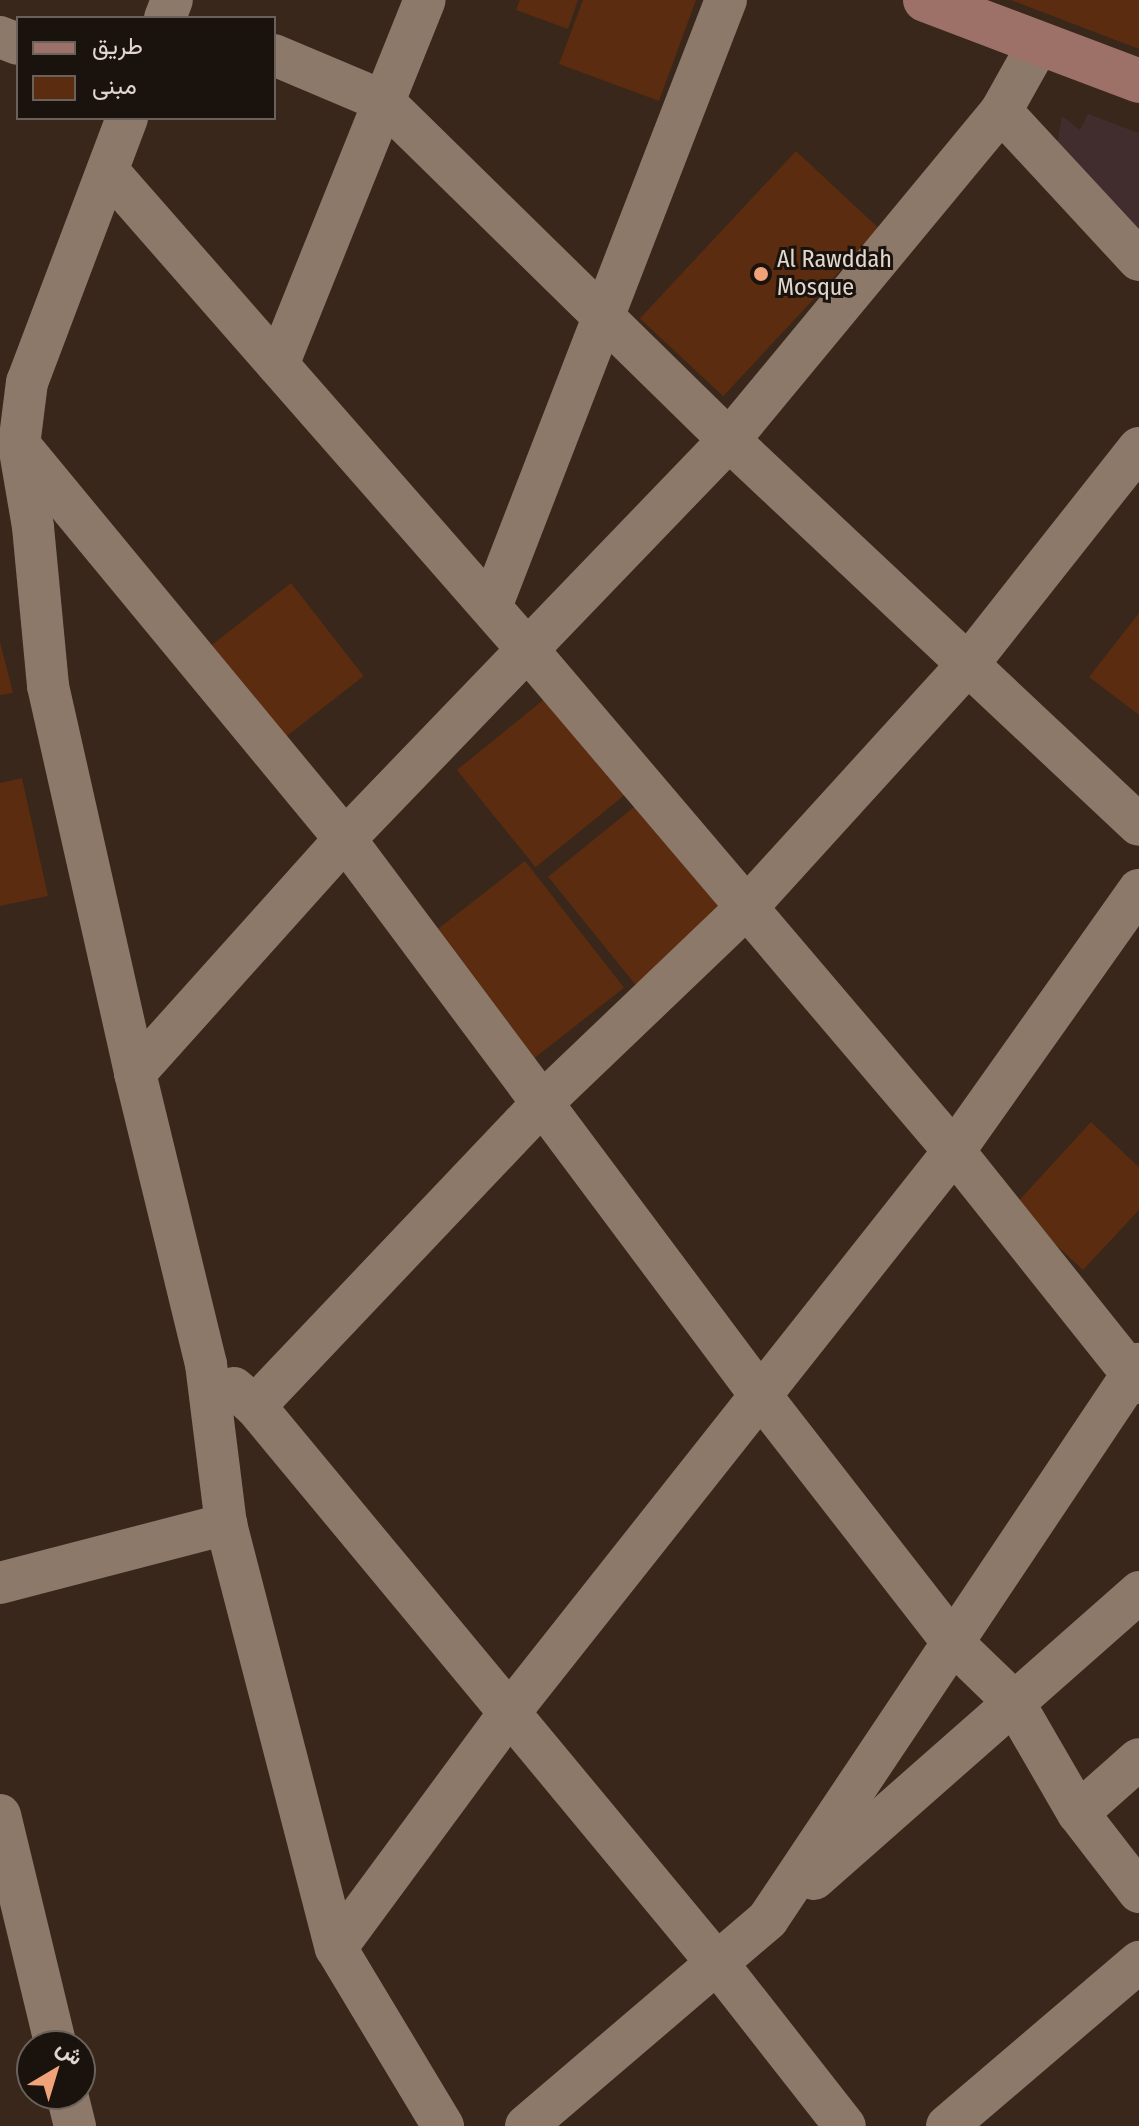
<!DOCTYPE html>
<html>
<head>
<meta charset="utf-8">
<style>
  body { margin:0 }
  #map { position:relative; width:1139px; height:2126px; overflow:hidden; background:#38271a; font-family:"Fira Sans Condensed",Vazirmatn,sans-serif }
  div>[style] { position:absolute }
  [style*='--x'] { left:calc(var(--x)*1px); top:calc(var(--y)*1px); width:calc(var(--w)*1px); rotate:calc(var(--a)*1deg) }
  .education>* { inset:0; background:#412d2e }
  .building>* { inset:0; background:#5b2c0f; transform-origin:0 0 }
  .street>* { height:42px; margin:-21px; padding:0 21px; transform-origin:21px; border-radius:21px; background:#8c796a }
  .secondary>* { height:44px; margin:-22px; padding:0 22px; transform-origin:22px; border-radius:22px; background:#9d7168 }
  .dots>* { width:22px; height:22px; translate:-50% -50%; box-sizing:border-box; border:4px solid #1a120c; border-radius:50% }
  span { translate:-50% -50%; white-space:nowrap; text-align:center; line-height:1.15; -webkit-text-stroke:6px #1a120c; paint-order:stroke }
  .poi-label { font-size:24px; color:#e2d7cf }
  .left { translate:0 -50%; text-align:left }
  .legend { position:absolute; left:16px; top:16px; width:260px; height:104px; box-sizing:border-box; background:#1a120c; border:2px solid #6a615a; margin:0; padding:10px 14px; list-style:none; font-size:24px; color:#e2d7cf }
  .legend li { display:flex; align-items:center; gap:16px; height:40px }
  .legend b { width:40px; border:2px solid #6a615a }
  .north { position:absolute; left:16px; top:2030px; width:80px; height:80px; box-sizing:border-box; background:#1a120c; border:2px solid #6a615a; border-radius:50%; rotate:38deg; font-size:22px; font-weight:700; line-height:32px; text-align:center; color:#e2d7cf }
  .north::after { content:''; display:block; margin:auto; width:28px; height:36px; background:#f0a279; clip-path:polygon(50% 0,100% 100%,50% 72%,0 100%) }
</style>
</head>
<body>
<div id="map">
  <div class="education">
    <div style="clip-path:polygon(1088px 114px,1139px 133px,1139px 232px,1057px 145px,1062px 116px,1080px 130px)"></div>
  </div>
  <div class="building">
    <div style="clip-path:polygon(520px 0,578px 0,568px 29px,516px 10px)"></div>
    <div style="clip-path:polygon(583px 0,696px 0,659px 101px,559px 64px)"></div>
    <div style="clip-path:polygon(1011px 0,1139px 0,1139px 49px)"></div>
    <div style="left:796px;top:151px;width:114px;height:229px;rotate:43deg"></div>
    <div style="left:291px;top:583px;width:118px;height:110px;rotate:52deg"></div>
    <div style="clip-path:polygon(1139px 613px,1139px 715px,1089px 677px)"></div>
    <div style="clip-path:polygon(0 642px,13px 693px,0 695px)"></div>
    <div style="left:547px;top:697px;width:125px;height:116px;rotate:51deg"></div>
    <div style="clip-path:polygon(22px 778px,48px 896px,0 906px,0 783px)"></div>
    <div style="left:639px;top:803px;width:139px;height:117px;rotate:51deg"></div>
    <div style="left:525px;top:861px;width:161px;height:124px;rotate:52deg"></div>
    <div style="clip-path:polygon(1091px 1122px,1139px 1167px,1139px 1210px,1083px 1270px,1014px 1206px)"></div>
  </div>
  <div class="street">
    <div style="--x:165;--y:18;--w:19;--a:-69"></div>
    <div style="--x:0;--y:37;--w:19;--a:21"></div>
    <div style="--x:274;--y:55;--w:118;--a:22.9"></div>
    <div style="--x:383;--y:101;--w:484;--a:44.4"></div>
    <div style="--x:729;--y:440;--w:562;--a:43.2"></div>
    <div style="--x:1001;--y:111;--w:203;--a:47.2"></div>
    <div style="--x:127;--y:118;--w:282;--a:110.7"></div>
    <div style="--x:27;--y:382;--w:64;--a:97.2"></div>
    <div style="--x:19;--y:445;--w:83;--a:80.3"></div>
    <div style="--x:33;--y:527;--w:160;--a:84.6"></div>
    <div style="--x:48;--y:686;--w:397;--a:77.3"></div>
    <div style="--x:135;--y:1073;--w:300;--a:76.3"></div>
    <div style="--x:206;--y:1364;--w:161;--a:82.9"></div>
    <div style="--x:226;--y:1524;--w:438;--a:75.5"></div>
    <div style="--x:336;--y:1948;--w:208;--a:59"></div>
    <div style="--x:108;--y:171;--w:636;--a:48.76"></div>
    <div style="--x:527;--y:649;--w:659;--a:49.62"></div>
    <div style="--x:954;--y:1151;--w:297;--a:51.4"></div>
    <div style="--x:278;--y:365;--w:393;--a:-68.1"></div>
    <div style="--x:21;--y:447;--w:509;--a:50.43"></div>
    <div style="--x:345;--y:839;--w:695;--a:53.25"></div>
    <div style="--x:761;--y:1396;--w:313;--a:52.1"></div>
    <div style="--x:953;--y:1643;--w:83;--a:44"></div>
    <div style="--x:1013;--y:1701;--w:129;--a:59.9"></div>
    <div style="--x:1078;--y:1813;--w:81;--a:-41.5"></div>
    <div style="--x:491;--y:607;--w:651;--a:-68.84"></div>
    <div style="--x:135;--y:1073;--w:314;--a:-48.1"></div>
    <div style="--x:345;--y:839;--w:554;--a:-46.1"></div>
    <div style="--x:729;--y:440;--w:427;--a:-50.4"></div>
    <div style="--x:1001;--y:111;--w:78;--a:-60.8"></div>
    <div style="--x:234;--y:1388;--w:28;--a:41"></div>
    <div style="--x:255;--y:1406;--w:724;--a:50.33"></div>
    <div style="--x:717;--y:1963;--w:207;--a:51.9"></div>
    <div style="--x:255;--y:1406;--w:419;--a:-46.5"></div>
    <div style="--x:543;--y:1102;--w:282;--a:-43.7"></div>
    <div style="--x:747;--y:907;--w:330;--a:-47.7"></div>
    <div style="--x:969;--y:663;--w:274;--a:-51.7"></div>
    <div style="--x:0;--y:1583;--w:234;--a:-14.6"></div>
    <div style="--x:1078;--y:1813;--w:100;--a:52.3"></div>
    <div style="--x:0;--y:1815;--w:238;--a:76.4"></div>
    <div style="--x:814;--y:1879;--w:434;--a:-41.4"></div>
    <div style="--x:336;--y:1948;--w:292;--a:-53.6"></div>
    <div style="--x:509;--y:1713;--w:717;--a:-51.63"></div>
    <div style="--x:954;--y:1151;--w:320;--a:-54.7"></div>
    <div style="--x:67;--y:2094;--w:33;--a:76"></div>
    <div style="--x:526;--y:2126;--w:318;--a:-40.5"></div>
    <div style="--x:768;--y:1919;--w:668;--a:-56.24"></div>
    <div style="--x:947;--y:2126;--w:253;--a:-40.5"></div>
  </div>
  <div class="secondary">
    <div style="--x:925;--y:0;--w:229;--a:20.7"></div>
  </div>
  <div class="dots">
    <div style="left:761px;top:274px;background:#f0a279"></div>
  </div>
  <div class="poi-label">
    <span class="left" style="left:777px;top:274px">Al Rawddah<br>Mosque</span>
  </div>
  <ul class="legend">
  <li><b style="height:10px;background:#9d7168"></b>طريق</li>
  <li><b style="height:22px;background:#5b2c0f"></b>مبنى</li>
  </ul>
  <div class="north">ش</div>
</div>
</body>
</html>
